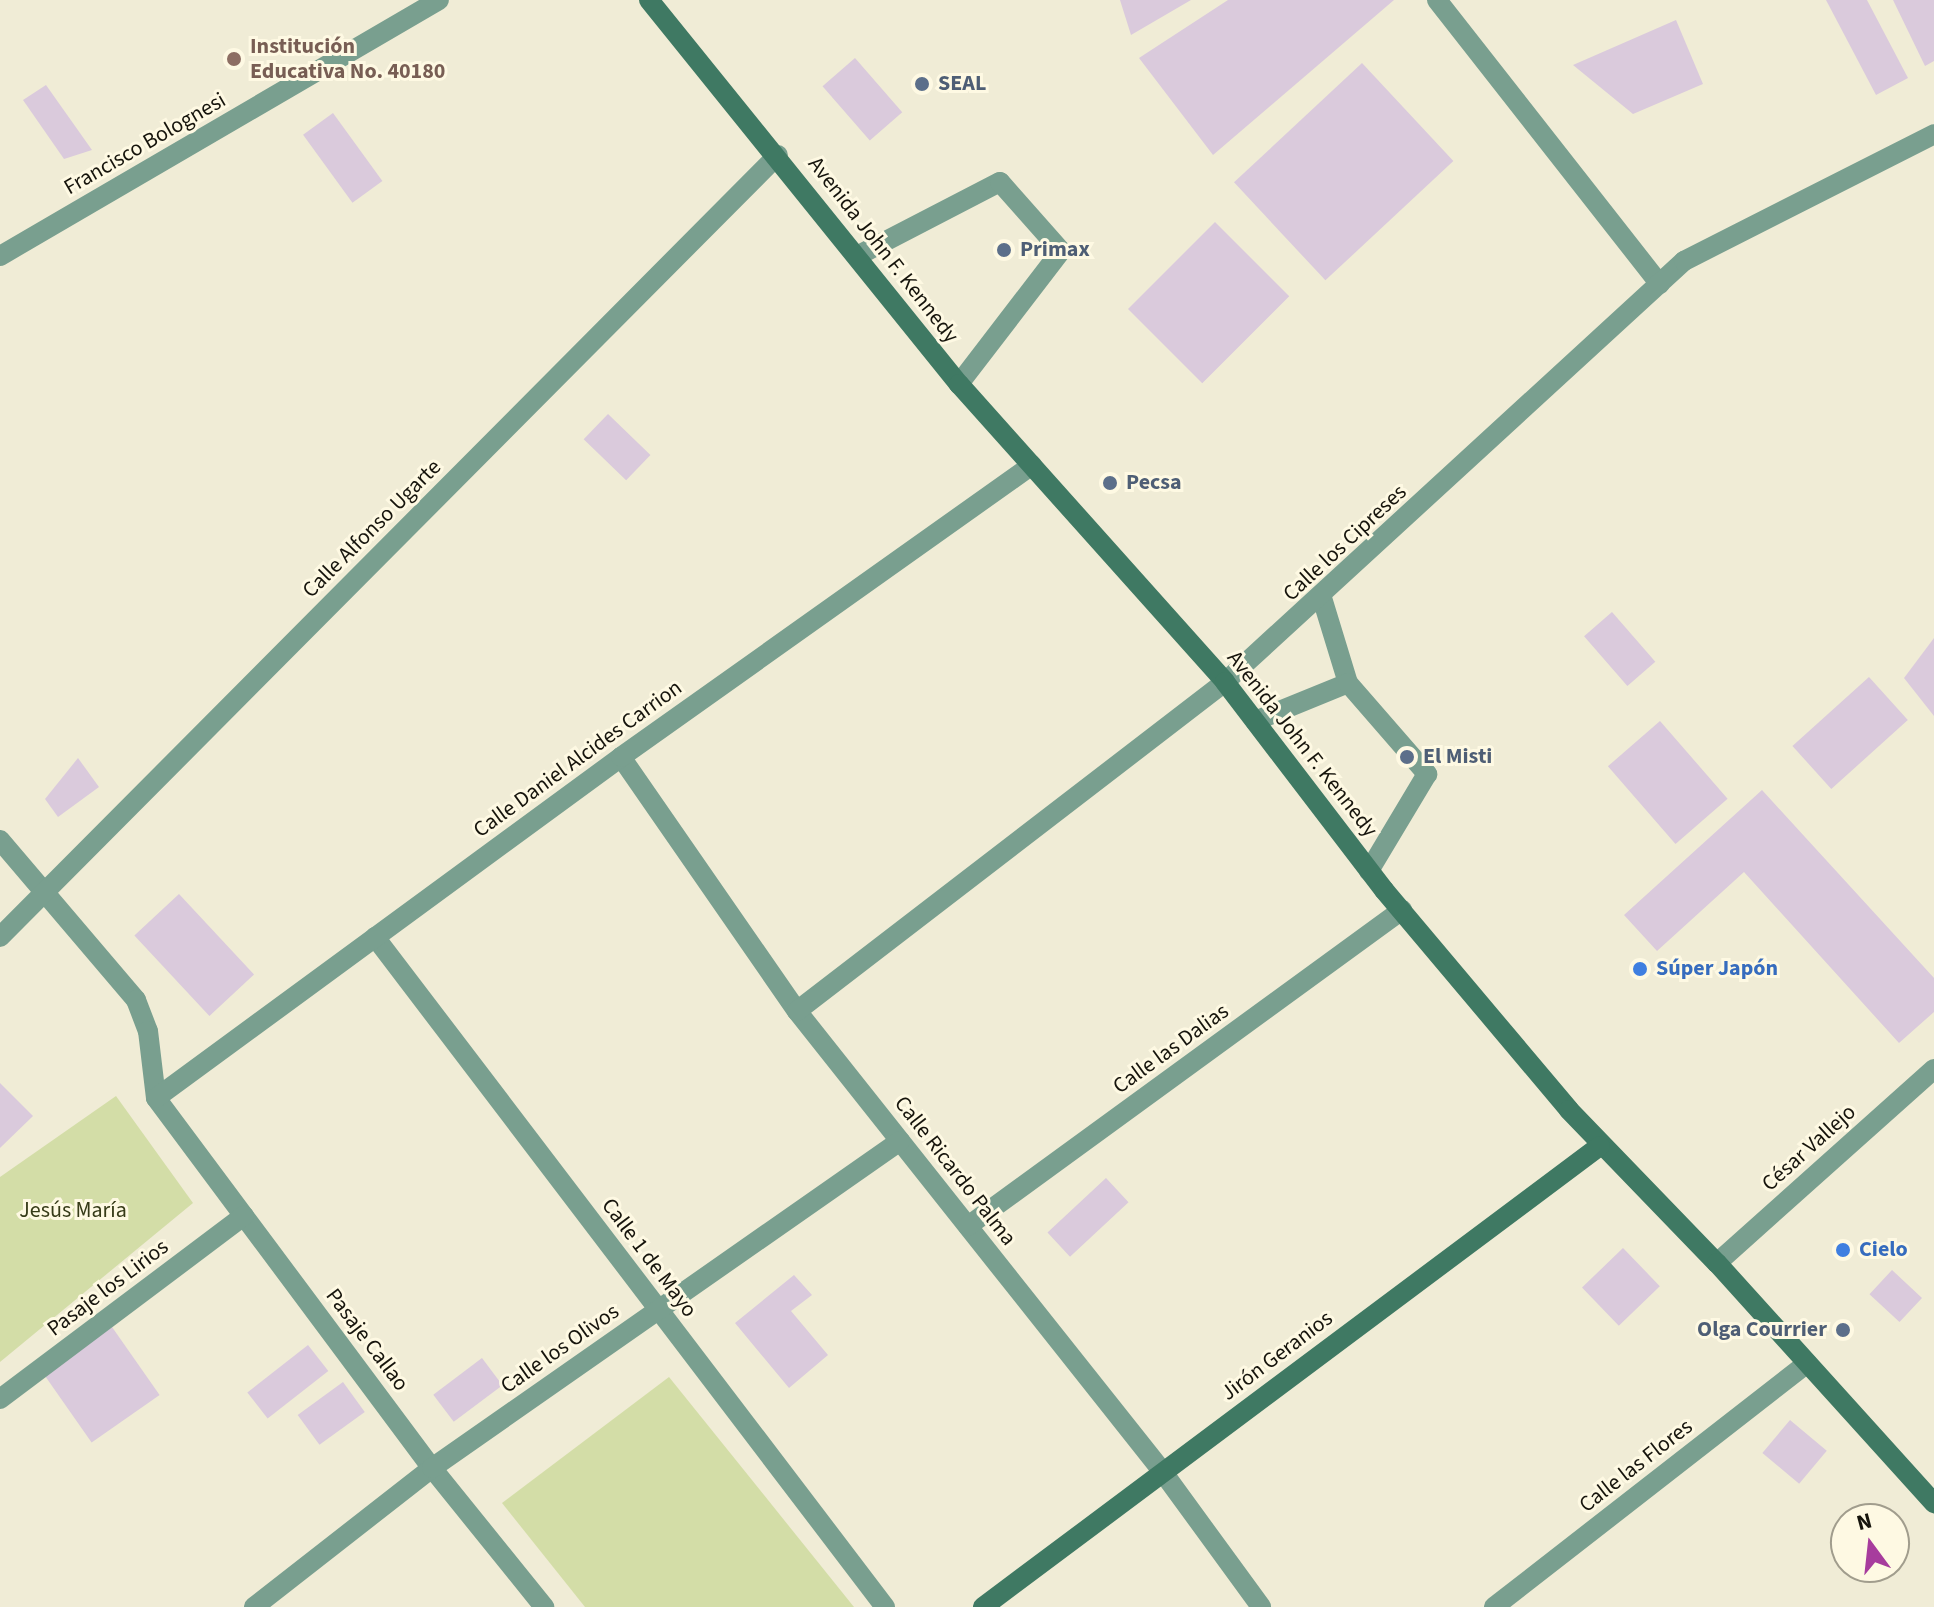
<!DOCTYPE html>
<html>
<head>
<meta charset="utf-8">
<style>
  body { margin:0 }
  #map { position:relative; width:1934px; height:1607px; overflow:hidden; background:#f0ecd6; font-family:"Source Sans 3",sans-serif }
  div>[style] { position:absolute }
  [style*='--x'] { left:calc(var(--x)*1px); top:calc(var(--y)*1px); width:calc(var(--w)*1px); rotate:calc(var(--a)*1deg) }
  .green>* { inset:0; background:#d3dda7 }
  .building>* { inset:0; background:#dacadc; transform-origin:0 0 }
  .lane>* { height:20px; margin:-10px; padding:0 10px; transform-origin:10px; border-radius:10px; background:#799f8f }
  .street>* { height:20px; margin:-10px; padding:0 10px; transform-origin:10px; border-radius:10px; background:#799f8f }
  .secondary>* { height:20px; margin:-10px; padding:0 10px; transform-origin:10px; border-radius:10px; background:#3f7963 }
  .dots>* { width:22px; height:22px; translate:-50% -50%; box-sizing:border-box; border:4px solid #fef9e3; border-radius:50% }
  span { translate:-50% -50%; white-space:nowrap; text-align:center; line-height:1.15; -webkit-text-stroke:6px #fef9e3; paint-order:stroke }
  .education-label { font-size:22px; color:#785e54; font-weight:700 }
  .left { translate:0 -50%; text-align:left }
  .service-label { font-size:22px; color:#4e5e75; font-weight:700 }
  .right { translate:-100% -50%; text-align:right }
  .street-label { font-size:22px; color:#16140c }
  .shop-label { font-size:22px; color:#366cbe; font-weight:700 }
  .park-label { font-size:22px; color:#363b18 }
  .north { position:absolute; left:1830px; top:1503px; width:80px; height:80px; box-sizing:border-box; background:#fef9e3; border:2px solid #a19d8d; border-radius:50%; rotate:345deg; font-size:22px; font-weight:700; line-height:32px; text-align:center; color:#16140c }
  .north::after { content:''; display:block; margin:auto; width:28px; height:36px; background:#a73c9d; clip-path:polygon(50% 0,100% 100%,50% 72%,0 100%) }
</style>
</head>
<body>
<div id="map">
  <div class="green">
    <div style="clip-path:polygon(116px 1096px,193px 1203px,0 1362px,0 1177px)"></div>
    <div style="clip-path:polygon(669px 1377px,854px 1607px,585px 1607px,502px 1503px)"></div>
  </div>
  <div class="building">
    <div style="clip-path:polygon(1120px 0,1191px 0,1131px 35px)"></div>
    <div style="clip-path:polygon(1228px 0,1394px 0,1213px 155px,1139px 58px)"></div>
    <div style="clip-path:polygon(1826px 0,1867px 0,1908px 78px,1876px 95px)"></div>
    <div style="clip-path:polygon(1893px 0,1934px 0,1934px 61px,1925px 66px)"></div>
    <div style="clip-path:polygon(1676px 20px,1703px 84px,1633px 114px,1573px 65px)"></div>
    <div style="left:855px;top:58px;width:72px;height:43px;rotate:49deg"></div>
    <div style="left:1362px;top:63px;width:134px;height:175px;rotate:47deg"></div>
    <div style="clip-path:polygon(46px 85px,92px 150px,64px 159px,23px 100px)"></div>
    <div style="left:333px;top:113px;width:84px;height:37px;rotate:54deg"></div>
    <div style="left:1215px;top:222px;width:105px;height:123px;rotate:45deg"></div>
    <div style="left:608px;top:414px;width:59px;height:35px;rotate:44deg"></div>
    <div style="left:1612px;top:612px;width:66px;height:37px;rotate:49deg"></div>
    <div style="clip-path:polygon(1934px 638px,1934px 716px,1904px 678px)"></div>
    <div style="left:1869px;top:677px;width:58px;height:103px;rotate:48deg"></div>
    <div style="left:1660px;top:721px;width:103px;height:69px;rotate:49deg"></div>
    <div style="clip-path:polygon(78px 758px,99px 787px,58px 817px,45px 799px)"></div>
    <div style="clip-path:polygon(1762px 790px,1934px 978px,1934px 1012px,1899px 1043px,1744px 872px,1657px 951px,1624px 915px)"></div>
    <div style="left:179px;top:894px;width:110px;height:61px;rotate:47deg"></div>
    <div style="clip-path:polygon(0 1083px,33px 1116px,0 1148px)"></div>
    <div style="left:1106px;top:1178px;width:33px;height:80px;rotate:47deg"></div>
    <div style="left:1623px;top:1248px;width:53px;height:57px;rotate:46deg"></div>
    <div style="left:1892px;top:1270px;width:41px;height:33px;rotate:43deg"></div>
    <div style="clip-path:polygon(794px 1275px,812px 1295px,791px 1311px,828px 1355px,789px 1388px,735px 1323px)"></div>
    <div style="left:112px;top:1327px;width:83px;height:83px;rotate:55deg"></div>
    <div style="left:308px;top:1345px;width:33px;height:77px;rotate:52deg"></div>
    <div style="left:482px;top:1358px;width:34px;height:61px;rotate:53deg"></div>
    <div style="left:343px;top:1382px;width:37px;height:56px;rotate:54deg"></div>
    <div style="left:1790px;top:1420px;width:48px;height:43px;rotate:40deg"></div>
  </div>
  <div class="lane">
    <div style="--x:857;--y:256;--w:161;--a:-27.4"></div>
    <div style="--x:1000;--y:182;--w:92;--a:48.5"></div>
    <div style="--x:1061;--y:251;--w:168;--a:127.5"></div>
    <div style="--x:1322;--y:598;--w:89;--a:73"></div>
    <div style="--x:1255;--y:721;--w:100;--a:-22.2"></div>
    <div style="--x:1348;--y:683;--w:121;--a:49"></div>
    <div style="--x:1427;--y:774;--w:113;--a:120.9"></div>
  </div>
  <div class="street">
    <div style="--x:1437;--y:0;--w:361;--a:51.9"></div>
    <div style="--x:0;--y:256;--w:508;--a:-30.25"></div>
    <div style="--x:621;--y:757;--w:309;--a:55.3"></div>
    <div style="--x:797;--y:1011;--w:587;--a:51.57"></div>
    <div style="--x:1162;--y:1471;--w:168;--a:53.9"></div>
    <div style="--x:0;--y:840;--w:210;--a:49.6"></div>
    <div style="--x:136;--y:1000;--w:33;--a:69"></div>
    <div style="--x:148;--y:1031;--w:67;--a:83.2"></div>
    <div style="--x:156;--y:1098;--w:462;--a:53.3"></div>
    <div style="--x:432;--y:1468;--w:179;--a:51.1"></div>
    <div style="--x:0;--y:937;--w:1103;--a:-45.15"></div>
    <div style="--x:375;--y:937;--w:842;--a:52.72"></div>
    <div style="--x:797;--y:1011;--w:540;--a:-37.55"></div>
    <div style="--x:1225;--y:682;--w:623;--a:-42.53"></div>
    <div style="--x:1684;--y:261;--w:280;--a:-26.9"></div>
    <div style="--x:156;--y:1098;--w:577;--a:-36.25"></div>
    <div style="--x:621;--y:757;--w:504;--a:-35.39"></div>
    <div style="--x:968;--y:1226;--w:537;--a:-36.06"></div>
    <div style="--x:1717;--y:1263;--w:291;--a:-41.8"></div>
    <div style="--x:0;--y:1399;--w:305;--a:-36.9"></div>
    <div style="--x:254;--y:1607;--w:226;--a:-38"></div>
    <div style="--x:432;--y:1468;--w:571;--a:-34.94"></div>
    <div style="--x:1494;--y:1607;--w:397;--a:-37.9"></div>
  </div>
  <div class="secondary">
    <div style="--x:649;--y:0;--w:494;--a:51.1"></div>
    <div style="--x:959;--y:384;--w:399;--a:48.2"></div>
    <div style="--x:1225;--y:682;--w:262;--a:52.6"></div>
    <div style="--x:1384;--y:890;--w:287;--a:49.9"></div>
    <div style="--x:1569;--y:1110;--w:213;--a:46"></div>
    <div style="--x:1717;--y:1263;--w:324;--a:47.9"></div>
    <div style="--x:983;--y:1607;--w:770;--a:-36.77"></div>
  </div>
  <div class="dots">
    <div style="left:234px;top:59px;background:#8d6e63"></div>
    <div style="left:922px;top:84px;background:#5c6f8a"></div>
    <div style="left:1004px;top:250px;background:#5c6f8a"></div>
    <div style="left:1110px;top:483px;background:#5c6f8a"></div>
    <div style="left:1407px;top:757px;background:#5c6f8a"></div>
    <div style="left:1640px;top:969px;background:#3f7fe0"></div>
    <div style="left:1843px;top:1250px;background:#3f7fe0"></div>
    <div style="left:1843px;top:1330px;background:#5c6f8a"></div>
  </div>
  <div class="education-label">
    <span class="left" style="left:250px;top:59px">Institución<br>Educativa No. 40180</span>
  </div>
  <div class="service-label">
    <span class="left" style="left:938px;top:84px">SEAL</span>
    <span class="left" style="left:1020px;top:250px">Primax</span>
    <span class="left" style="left:1126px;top:483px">Pecsa</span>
    <span class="left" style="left:1423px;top:757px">El Misti</span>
    <span class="right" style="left:1827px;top:1330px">Olga Courrier</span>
  </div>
  <div class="street-label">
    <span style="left:145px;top:144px;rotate:-30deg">Francisco Bolognesi</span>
    <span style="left:883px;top:250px;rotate:52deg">Avenida John F. Kennedy</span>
    <span style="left:372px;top:529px;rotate:-45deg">Calle Alfonso Ugarte</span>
    <span style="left:1345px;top:543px;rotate:-43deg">Calle los Cipreses</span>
    <span style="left:1302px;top:744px;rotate:52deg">Avenida John F. Kennedy</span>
    <span style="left:578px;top:759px;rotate:-36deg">Calle Daniel Alcides Carrion</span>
    <span style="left:1171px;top:1049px;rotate:-36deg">Calle las Dalias</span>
    <span style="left:1809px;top:1148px;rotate:-42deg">César Vallejo</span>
    <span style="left:955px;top:1171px;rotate:52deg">Calle Ricardo Palma</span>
    <span style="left:649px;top:1258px;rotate:53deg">Calle 1 de Mayo</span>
    <span style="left:108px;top:1288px;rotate:-37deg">Pasaje los Lirios</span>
    <span style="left:367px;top:1340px;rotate:53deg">Pasaje Callao</span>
    <span style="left:560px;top:1349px;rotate:-35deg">Calle los Olivos</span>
    <span style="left:1277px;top:1356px;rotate:-37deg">Jirón Geranios</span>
    <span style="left:1636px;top:1466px;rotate:-38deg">Calle las Flores</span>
  </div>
  <div class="shop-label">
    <span class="left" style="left:1656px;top:969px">Súper Japón</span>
    <span class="left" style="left:1859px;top:1250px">Cielo</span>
  </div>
  <div class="park-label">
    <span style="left:73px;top:1211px">Jesús María</span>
  </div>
  <div class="north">N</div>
</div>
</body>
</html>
